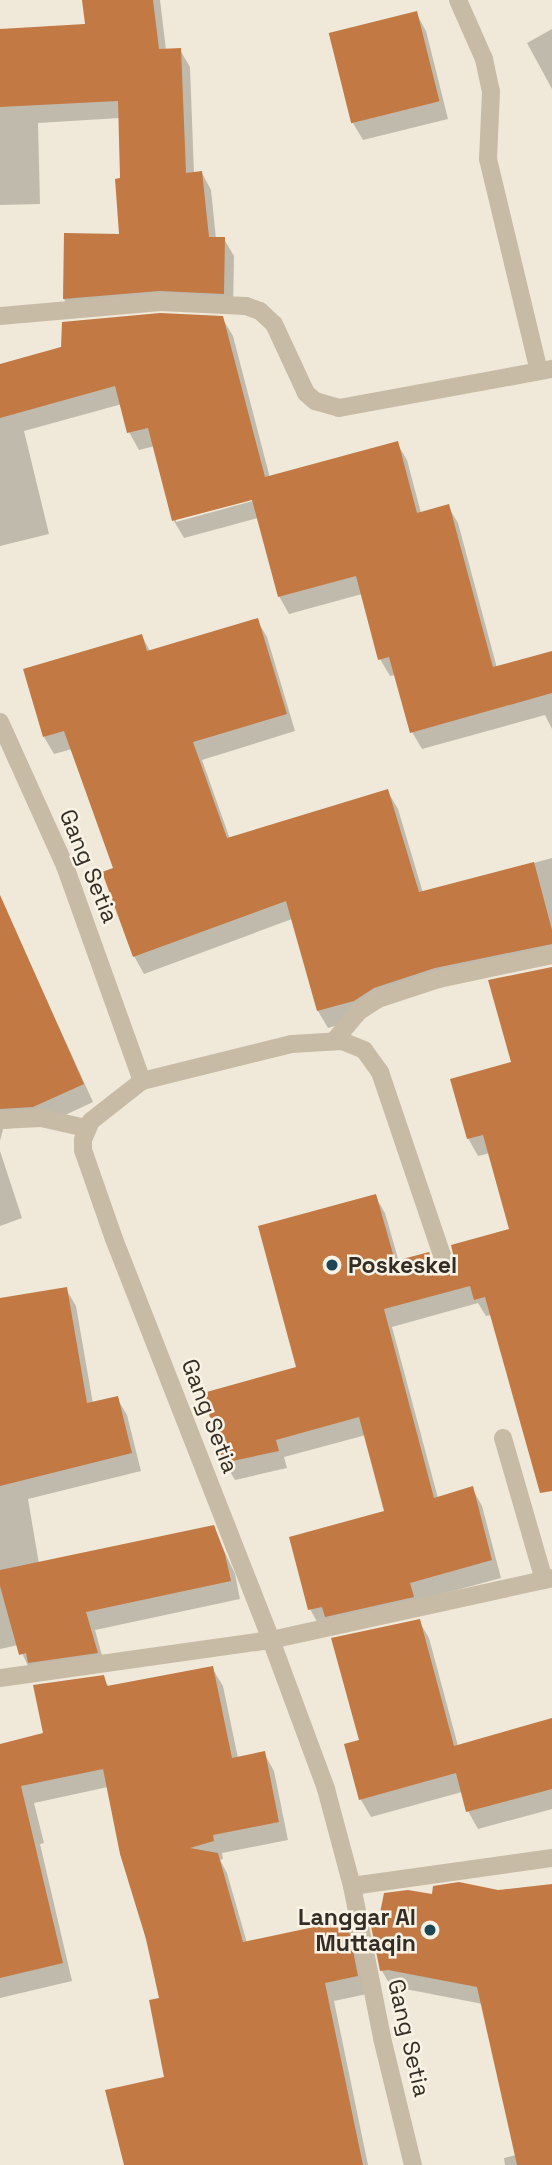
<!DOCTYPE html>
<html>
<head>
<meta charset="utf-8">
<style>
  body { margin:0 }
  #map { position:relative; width:552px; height:2165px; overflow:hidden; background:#f0e9d9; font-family:"Space Grotesk",sans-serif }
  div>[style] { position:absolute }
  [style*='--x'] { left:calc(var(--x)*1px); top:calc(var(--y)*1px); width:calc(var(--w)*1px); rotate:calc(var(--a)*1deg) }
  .shadow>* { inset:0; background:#0003 }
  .building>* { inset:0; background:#c27944; transform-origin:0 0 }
  .minor>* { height:18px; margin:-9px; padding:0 9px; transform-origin:9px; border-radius:9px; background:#c8bba5 }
  .dots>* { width:19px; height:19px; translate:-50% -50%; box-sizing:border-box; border:4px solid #f8f3e5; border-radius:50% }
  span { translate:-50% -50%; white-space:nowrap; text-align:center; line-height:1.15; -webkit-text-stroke:5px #f8f3e5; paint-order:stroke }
  .street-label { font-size:23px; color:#342d26 }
  .poi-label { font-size:23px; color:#342d26; font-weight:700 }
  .left { translate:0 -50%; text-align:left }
  .right { translate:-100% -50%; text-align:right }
</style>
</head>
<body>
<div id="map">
  <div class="shadow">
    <div style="clip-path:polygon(84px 0,160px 0,166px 50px,180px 50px,190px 67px,194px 174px,202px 173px,211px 190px,216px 239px,224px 239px,234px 256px,233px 310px,170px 307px,74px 316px,64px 299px,121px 236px,120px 118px,38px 123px,40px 204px,0 205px,0 30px,87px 26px)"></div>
    <div style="clip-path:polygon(416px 13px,426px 31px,448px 119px,363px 140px,353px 123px,331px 35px)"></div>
    <div style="clip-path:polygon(552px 29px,552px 89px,527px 43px)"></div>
    <div style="clip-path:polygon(evenodd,222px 318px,233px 336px,270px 478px,397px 443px,407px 460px,421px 513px,448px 506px,458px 523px,497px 668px,552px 654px,552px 729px,545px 715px,422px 749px,412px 732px,396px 675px,390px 676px,380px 659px,362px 594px,289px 614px,279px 596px,258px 518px,184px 538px,174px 521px,155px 446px,139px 450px,129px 432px,122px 404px,24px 431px,49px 534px,0 546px,0 365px,222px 318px,260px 496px,260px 499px,176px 522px,176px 518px,260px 496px)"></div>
    <div style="clip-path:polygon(257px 620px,267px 637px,295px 731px,202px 760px,230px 839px,388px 792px,398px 809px,423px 893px,552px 858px,552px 962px,447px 985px,384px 1005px,364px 1018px,328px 1028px,318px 1011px,292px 919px,144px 974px,134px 956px,115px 869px,72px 749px,54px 754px,44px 737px,142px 636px,150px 651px)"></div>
    <div style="clip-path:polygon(0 897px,93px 1102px,44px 1125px,3px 1129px,0 1141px)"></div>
    <div style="clip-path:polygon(552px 968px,552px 1434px,492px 1315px,486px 1316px,478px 1303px,392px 1327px,438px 1498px,472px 1488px,482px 1506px,501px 1578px,320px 1627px,310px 1609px,386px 1512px,366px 1435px,284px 1457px,287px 1468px,235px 1480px,225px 1463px,206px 1394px,298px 1369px,375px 1196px,385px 1213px,399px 1262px,428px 1254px,443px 1277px,450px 1276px,511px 1230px,490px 1153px,478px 1156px,468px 1138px,513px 1063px)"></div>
    <div style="clip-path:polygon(0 1151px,22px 1218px,0 1226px)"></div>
    <div style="clip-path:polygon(66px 1289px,76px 1306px,93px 1404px,117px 1398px,127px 1415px,141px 1471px,28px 1499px,39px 1564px,213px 1527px,235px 1574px,240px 1599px,95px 1630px,106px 1670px,31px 1672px,18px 1645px,0 1649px,0 1300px)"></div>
    <div style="clip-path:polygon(419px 1621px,429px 1638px,458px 1746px,552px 1756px,552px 1809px,478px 1829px,468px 1811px,462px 1792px,371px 1817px,361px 1800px,346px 1745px,361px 1741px)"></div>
    <div style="clip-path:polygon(212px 1668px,223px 1686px,238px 1758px,264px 1753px,274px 1771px,288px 1840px,222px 1853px,223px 1859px,220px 1860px,227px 1873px,247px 1943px,346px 1922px,357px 1940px,367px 1994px,334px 2001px,368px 2165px,126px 2165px,166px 2078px,161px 1999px,108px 1787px,34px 1803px,44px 1843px,40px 1844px,72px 1981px,0 1998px,0 1745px,45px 1734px,103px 1677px,109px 1687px)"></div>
    <div style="clip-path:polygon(552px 1886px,552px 2165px,505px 2165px,504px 2158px,516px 2155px,483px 2004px,400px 1988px,393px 1990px,382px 1971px,433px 1896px)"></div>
  </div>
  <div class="building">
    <div style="clip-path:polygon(82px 0,153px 0,159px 49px,181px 48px,186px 173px,202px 171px,209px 237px,225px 237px,224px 294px,159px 291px,63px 299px,64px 233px,119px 234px,115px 179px,120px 178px,118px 101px,0 107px,0 29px,85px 24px)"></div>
    <div style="left:417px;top:11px;width:93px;height:91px;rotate:76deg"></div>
    <div style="clip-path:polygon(160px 313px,223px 316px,265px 477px,398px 441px,417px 513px,449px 504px,493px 667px,552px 651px,552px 693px,410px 733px,389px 657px,378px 660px,356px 576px,278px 597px,252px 500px,172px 521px,148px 428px,127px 433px,115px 386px,0 418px,0 364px,61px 347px,62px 322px)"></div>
    <div style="clip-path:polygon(258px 618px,287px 714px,193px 742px,227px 838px,388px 789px,419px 892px,534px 862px,552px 930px,552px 944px,435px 968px,374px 988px,354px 1001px,317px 1011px,286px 901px,133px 957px,102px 872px,113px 868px,64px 731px,43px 737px,23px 669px,142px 634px,147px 651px)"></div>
    <div style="clip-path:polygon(0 895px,84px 1084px,33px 1107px,0 1109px)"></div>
    <div style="clip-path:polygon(552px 967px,552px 1491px,540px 1493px,485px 1297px,474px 1300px,470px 1286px,384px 1309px,434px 1498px,473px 1486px,492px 1560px,410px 1583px,414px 1597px,325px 1617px,322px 1607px,308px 1610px,289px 1537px,384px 1511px,359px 1417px,276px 1440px,279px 1451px,223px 1463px,203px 1393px,296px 1367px,258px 1226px,376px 1194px,395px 1261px,429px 1252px,435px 1268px,443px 1275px,449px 1274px,456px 1267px,451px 1245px,509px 1229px,483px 1135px,467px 1139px,450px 1079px,511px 1062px,488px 980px)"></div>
    <div style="clip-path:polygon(67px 1287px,87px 1403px,118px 1396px,132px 1453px,0 1486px,0 1298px)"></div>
    <div style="clip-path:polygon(214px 1525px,225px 1554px,231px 1581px,86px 1612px,98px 1653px,28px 1663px,26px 1653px,19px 1655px,0 1586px,0 1570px)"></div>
    <div style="clip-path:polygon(420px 1619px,454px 1746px,552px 1718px,552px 1789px,466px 1812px,456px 1773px,359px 1800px,344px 1744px,359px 1740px,331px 1638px)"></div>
    <div style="clip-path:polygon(213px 1666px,232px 1758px,265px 1751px,279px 1822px,213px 1835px,214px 1841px,190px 1848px,218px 1853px,243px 1942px,347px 1920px,358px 1976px,325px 1983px,363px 2165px,124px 2165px,105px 2090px,164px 2077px,149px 2000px,159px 1998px,146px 1939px,120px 1854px,103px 1769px,21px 1786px,63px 1963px,0 1978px,0 1744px,43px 1733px,33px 1685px,104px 1675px,107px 1686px)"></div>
    <div style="clip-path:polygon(459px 1882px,498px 1890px,552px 1884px,552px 2165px,517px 2165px,477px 1987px,388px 1970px,380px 1971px,369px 1916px,380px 1913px,384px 1893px,408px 1890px,432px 1894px,433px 1886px)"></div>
  </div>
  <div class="minor">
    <div style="--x:458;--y:0;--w:64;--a:66.2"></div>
    <div style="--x:484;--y:59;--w:33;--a:78"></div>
    <div style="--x:491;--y:91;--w:68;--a:92.5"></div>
    <div style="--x:488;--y:159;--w:218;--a:76.5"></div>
    <div style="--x:0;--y:316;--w:161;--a:-5"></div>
    <div style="--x:160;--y:302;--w:86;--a:2.7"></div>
    <div style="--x:246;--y:306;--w:15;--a:20"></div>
    <div style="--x:260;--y:311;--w:19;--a:43"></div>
    <div style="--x:274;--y:324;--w:76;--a:65.1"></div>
    <div style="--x:306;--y:393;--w:12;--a:42"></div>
    <div style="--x:315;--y:401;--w:25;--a:16"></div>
    <div style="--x:339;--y:408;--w:217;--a:-10.4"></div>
    <div style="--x:0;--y:722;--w:158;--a:65.7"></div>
    <div style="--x:65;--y:866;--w:228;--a:70.3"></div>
    <div style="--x:142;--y:1081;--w:65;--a:141.9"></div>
    <div style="--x:91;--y:1121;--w:21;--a:113"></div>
    <div style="--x:83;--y:1140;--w:10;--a:90"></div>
    <div style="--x:83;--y:1150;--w:94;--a:70.8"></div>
    <div style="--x:114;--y:1239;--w:431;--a:68.6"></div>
    <div style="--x:271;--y:1640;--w:159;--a:69.7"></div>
    <div style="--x:326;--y:1789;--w:100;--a:75"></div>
    <div style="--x:352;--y:1886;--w:155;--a:78.8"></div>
    <div style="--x:382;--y:2038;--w:131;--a:76.3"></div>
    <div style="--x:334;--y:1041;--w:38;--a:-50"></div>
    <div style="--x:358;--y:1012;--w:24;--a:-33"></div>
    <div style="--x:378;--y:999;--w:64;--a:-18.2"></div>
    <div style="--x:439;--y:979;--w:116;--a:-12"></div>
    <div style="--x:142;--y:1081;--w:154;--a:-13.9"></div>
    <div style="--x:292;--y:1044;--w:50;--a:-3.4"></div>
    <div style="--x:342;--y:1041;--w:24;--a:22"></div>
    <div style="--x:364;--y:1050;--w:27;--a:54"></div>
    <div style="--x:380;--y:1072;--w:203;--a:71.3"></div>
    <div style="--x:0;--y:1120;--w:41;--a:-2.8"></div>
    <div style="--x:41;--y:1118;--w:46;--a:12.5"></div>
    <div style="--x:503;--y:1438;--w:148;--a:73.9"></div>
    <div style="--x:0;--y:1678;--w:274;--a:-8"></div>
    <div style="--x:271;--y:1640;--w:288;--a:-12.4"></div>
    <div style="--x:352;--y:1886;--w:202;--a:-8"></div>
  </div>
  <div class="dots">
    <div style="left:332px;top:1265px;background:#1d4754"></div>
    <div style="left:430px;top:1930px;background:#1d4754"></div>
  </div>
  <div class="street-label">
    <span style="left:89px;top:866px;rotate:68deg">Gang Setia</span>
    <span style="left:210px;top:1416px;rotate:69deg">Gang Setia</span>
    <span style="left:409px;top:2038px;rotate:77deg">Gang Setia</span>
  </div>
  <div class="poi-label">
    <span class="left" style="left:348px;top:1265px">Poskeskel</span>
    <span class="right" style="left:416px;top:1930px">Langgar Al<br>Muttaqin</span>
  </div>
</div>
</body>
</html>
